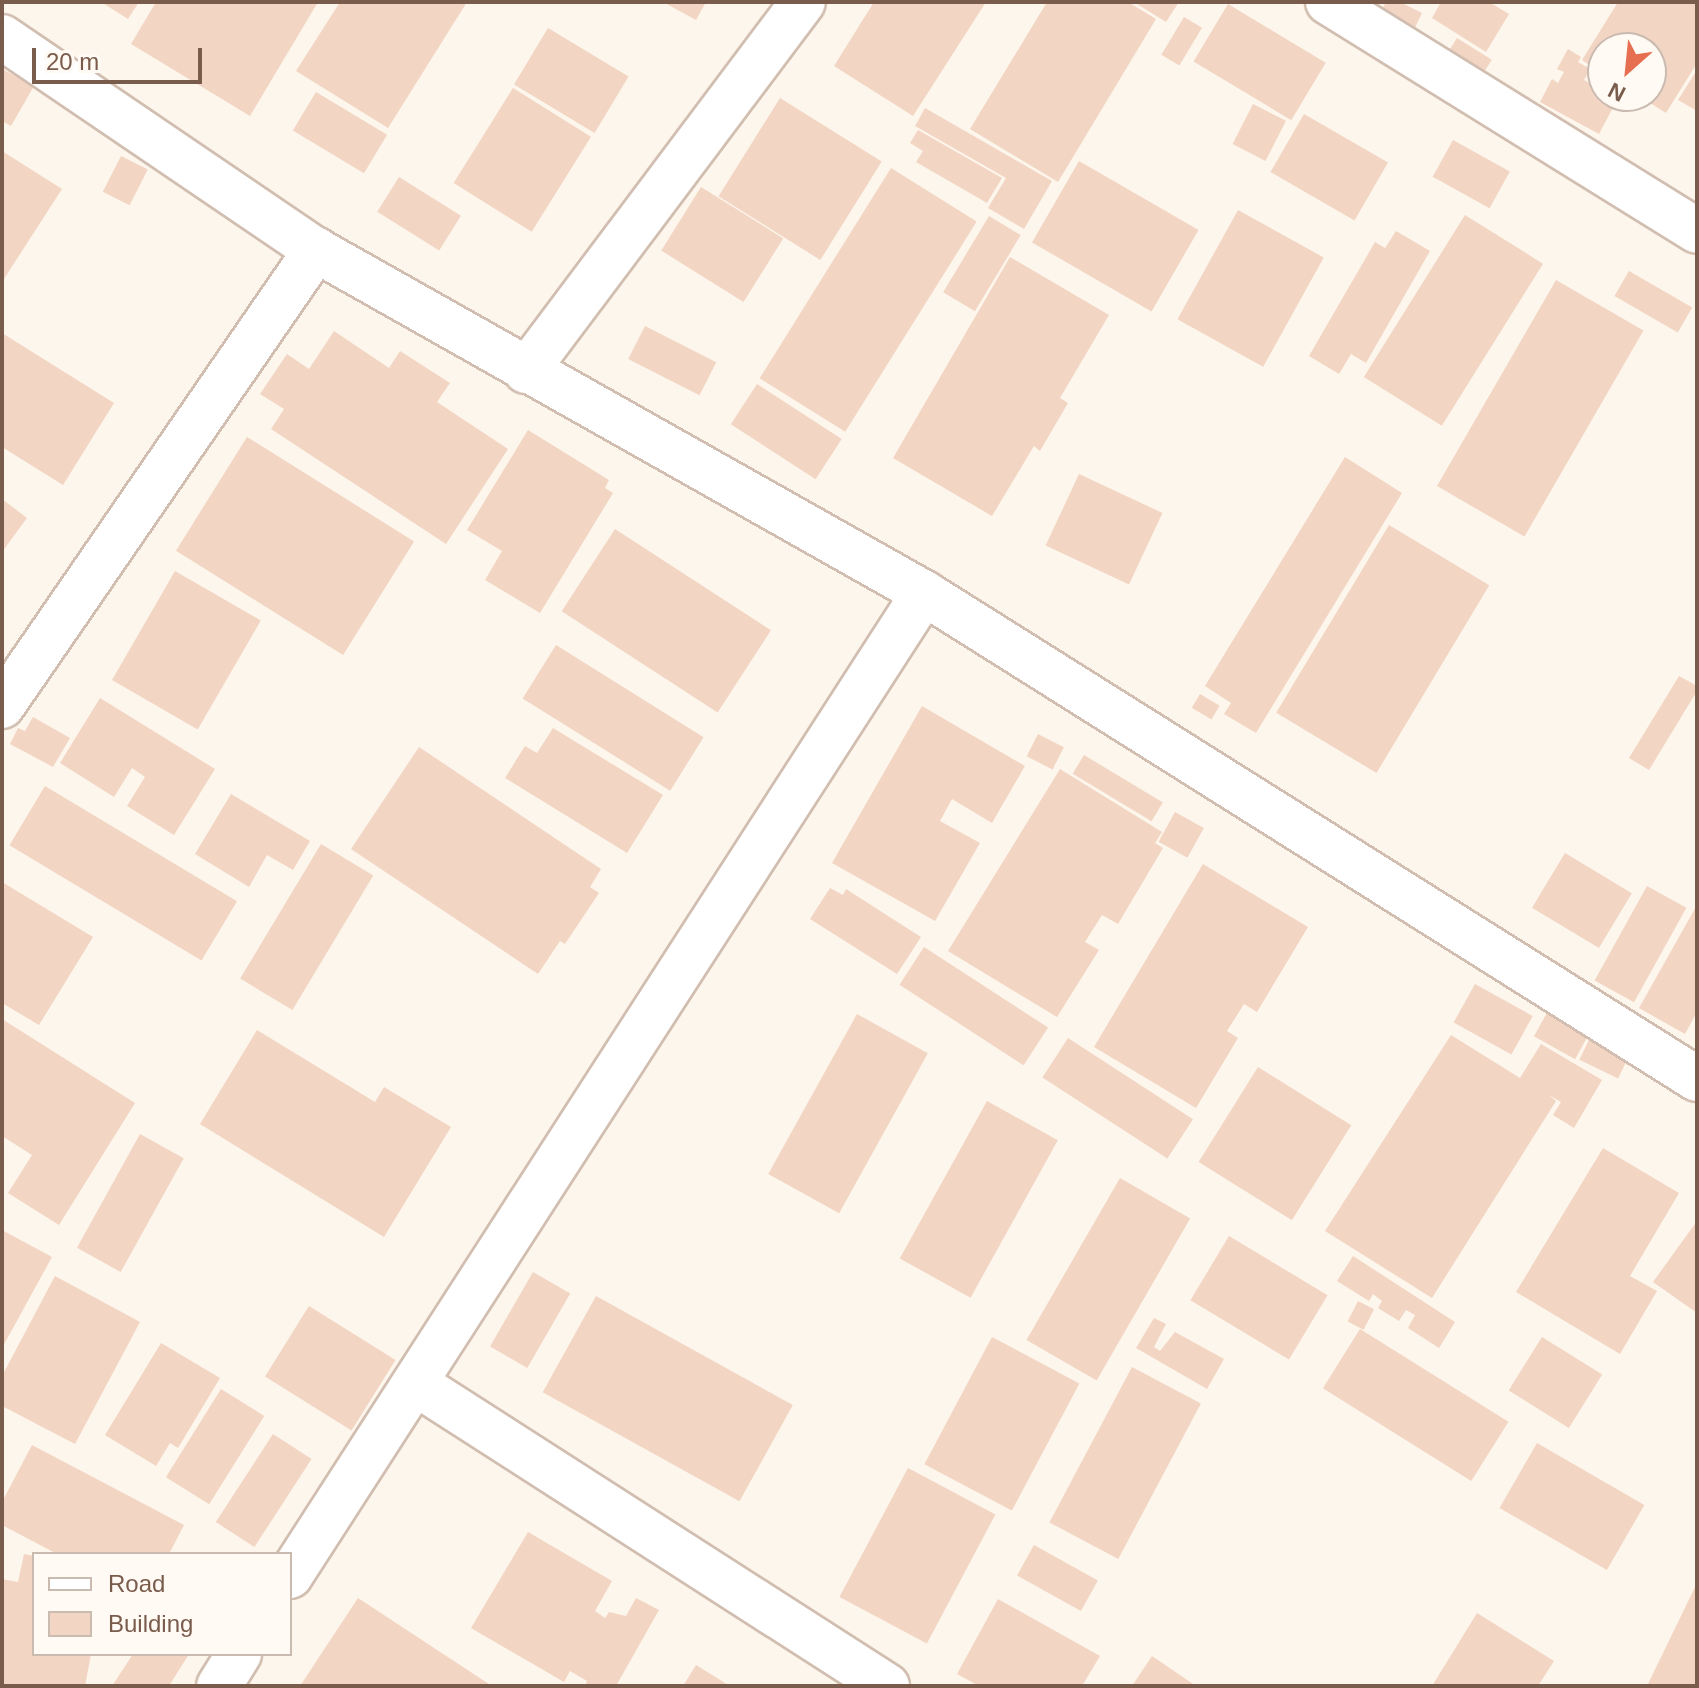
<!DOCTYPE html>
<html>
<head>
<meta charset="utf-8">
<style>
  body { margin:0 }
  #map { position:relative; width:1699px; height:1688px; overflow:hidden; background:#fdf6ec; font-family:Arial,sans-serif }
  div>[style] { position:absolute }
  [style*='--x'] { left:calc(var(--x)*1px); top:calc(var(--y)*1px); width:calc(var(--w)*1px); rotate:calc(var(--a)*1deg) }
  .building>* { inset:0; background:#f3d5c3; transform-origin:0 0 }
  .roads { filter:drop-shadow(2px 0 #d1beb0) drop-shadow(-2px 0 #d1beb0) drop-shadow(0 2px #d1beb0) drop-shadow(0 -2px #d1beb0) }
  .minor>* { height:44px; margin:-22px; padding:0 22px; transform-origin:22px; border-radius:22px; background:#fff }
  span { translate:-50% -50%; white-space:nowrap; text-align:center; line-height:1.15; -webkit-text-stroke:8px #fffaf3; paint-order:stroke }
  .frame { position:absolute; inset:0; border:4px solid #7a5c4d; pointer-events:none }
  .legend { position:absolute; left:32px; top:1552px; width:260px; height:104px; box-sizing:border-box; background:#fffaf3; border:2px solid #cabbb1; margin:0; padding:10px 14px; list-style:none; font-size:24px; color:#7a5c4d }
  .legend li { display:flex; align-items:center; gap:16px; height:40px }
  .legend b { width:40px; border:2px solid #cabbb1 }
  .north { position:absolute; left:1587px; top:32px; width:80px; height:80px; box-sizing:border-box; background:#fffaf3; border:2px solid #cabbb1; border-radius:50%; rotate:207deg; font-size:22px; font-weight:700; line-height:32px; text-align:center; color:#7a5c4d }
  .north::after { content:''; display:block; margin:auto; width:28px; height:36px; background:#e76f51; clip-path:polygon(50% 0,100% 100%,50% 72%,0 100%) }
  .scale { position:absolute; left:32px; top:48px; width:170px; height:36px; box-sizing:border-box; border:4px solid #7a5c4d; border-top:0; padding-left:10px; font-size:24px; line-height:28px; white-space:nowrap; color:#7a5c4d; -webkit-text-stroke:6px #fffaf3; paint-order:stroke }
</style>
</head>
<body>
<div id="map">
  <div class="building">
    <div style="clip-path:polygon(101px 2px,139px 2px,128px 19px)"></div>
    <div style="clip-path:polygon(156px 2px,318px 2px,250px 116px,131px 44px)"></div>
    <div style="clip-path:polygon(340px 2px,467px 2px,388px 128px,296px 71px)"></div>
    <div style="clip-path:polygon(663px 2px,706px 2px,696px 20px)"></div>
    <div style="clip-path:polygon(874px 2px,986px 2px,913px 116px,834px 66px)"></div>
    <div style="clip-path:polygon(1047px 2px,1128px 2px,1156px 19px,1058px 182px,970px 129px)"></div>
    <div style="clip-path:polygon(1134px 2px,1179px 2px,1166px 22px)"></div>
    <div style="clip-path:polygon(1386px 2px,1400px 2px,1422px 13px,1411px 36px,1377px 19px)"></div>
    <div style="clip-path:polygon(1441px 2px,1489px 2px,1509px 14px,1486px 52px,1432px 18px)"></div>
    <div style="clip-path:polygon(1618px 2px,1697px 2px,1697px 63px,1666px 113px,1639px 96px,1651px 96px,1651px 48px,1603px 48px,1603px 74px,1582px 60px)"></div>
    <div style="left:1228px;top:4px;width:114px;height:67px;rotate:31deg"></div>
    <div style="left:1184px;top:17px;width:21px;height:44px;rotate:31deg"></div>
    <div style="left:548px;top:28px;width:94px;height:66px;rotate:31deg"></div>
    <div style="left:1457px;top:38px;width:41px;height:24px;rotate:32deg"></div>
    <div style="clip-path:polygon(1568px 49px,1581px 57px,1578px 62px,1590px 69px,1584px 80px,1597px 87px,1599px 83px,1603px 85px,1603px 96px,1619px 96px,1599px 134px,1540px 102px,1552px 79px,1558px 83px,1564px 72px,1557px 69px)"></div>
    <div style="clip-path:polygon(4px 70px,34px 86px,11px 126px,2px 121px)"></div>
    <div style="clip-path:polygon(1697px 70px,1697px 111px,1678px 100px)"></div>
    <div style="left:513px;top:88px;width:92px;height:112px;rotate:32deg"></div>
    <div style="left:316px;top:92px;width:83px;height:45px;rotate:31deg"></div>
    <div style="left:780px;top:98px;width:120px;height:116px;rotate:32deg"></div>
    <div style="left:1253px;top:104px;width:37px;height:45px;rotate:27deg"></div>
    <div style="clip-path:polygon(925px 108px,1052px 181px,1024px 229px,988px 208px,1006px 178px,915px 126px)"></div>
    <div style="left:1304px;top:114px;width:97px;height:67px;rotate:30deg"></div>
    <div style="clip-path:polygon(918px 130px,1002px 178px,987px 203px,916px 162px,923px 151px,910px 143px)"></div>
    <div style="left:1453px;top:140px;width:65px;height:42px;rotate:29deg"></div>
    <div style="clip-path:polygon(2px 151px,62px 189px,2px 282px)"></div>
    <div style="left:121px;top:156px;width:30px;height:40px;rotate:27deg"></div>
    <div style="left:1079px;top:161px;width:138px;height:94px;rotate:30deg"></div>
    <div style="left:891px;top:168px;width:101px;height:248px;rotate:32deg"></div>
    <div style="left:399px;top:177px;width:73px;height:41px;rotate:32deg"></div>
    <div style="left:701px;top:187px;width:97px;height:75px;rotate:32deg"></div>
    <div style="left:1238px;top:210px;width:98px;height:125px;rotate:29deg"></div>
    <div style="left:1465px;top:215px;width:92px;height:191px;rotate:32deg"></div>
    <div style="left:989px;top:216px;width:37px;height:89px;rotate:31deg"></div>
    <div style="clip-path:polygon(1396px 231px,1430px 251px,1366px 363px,1351px 354px,1339px 374px,1309px 356px,1375px 242px,1385px 248px)"></div>
    <div style="clip-path:polygon(1010px 257px,1109px 315px,1060px 398px,1068px 403px,1040px 451px,1034px 446px,992px 516px,893px 458px)"></div>
    <div style="left:1629px;top:271px;width:73px;height:29px;rotate:30deg"></div>
    <div style="left:1556px;top:280px;width:101px;height:238px;rotate:30deg"></div>
    <div style="left:645px;top:326px;width:80px;height:37px;rotate:27deg"></div>
    <div style="clip-path:polygon(334px 331px,389px 368px,400px 351px,450px 383px,437px 402px,508px 449px,446px 544px,271px 429px,284px 409px,260px 394px,287px 354px,309px 369px)"></div>
    <div style="clip-path:polygon(2px 333px,114px 403px,63px 485px,2px 447px)"></div>
    <div style="left:757px;top:384px;width:101px;height:48px;rotate:33deg"></div>
    <div style="clip-path:polygon(528px 430px,609px 480px,605px 488px,613px 493px,540px 613px,485px 580px,502px 551px,467px 530px)"></div>
    <div style="left:247px;top:437px;width:197px;height:134px;rotate:32deg"></div>
    <div style="clip-path:polygon(1345px 457px,1402px 493px,1256px 733px,1224px 714px,1231px 703px,1205px 686px)"></div>
    <div style="left:1079px;top:474px;width:92px;height:79px;rotate:25deg"></div>
    <div style="clip-path:polygon(2px 499px,27px 518px,2px 552px)"></div>
    <div style="left:1389px;top:525px;width:117px;height:219px;rotate:31deg"></div>
    <div style="left:615px;top:529px;width:186px;height:98px;rotate:33deg"></div>
    <div style="left:175px;top:571px;width:99px;height:126px;rotate:30deg"></div>
    <div style="left:556px;top:645px;width:174px;height:63px;rotate:32deg"></div>
    <div style="clip-path:polygon(1679px 676px,1697px 686px,1697px 691px,1649px 770px,1629px 758px)"></div>
    <div style="left:1200px;top:694px;width:23px;height:16px;rotate:31deg"></div>
    <div style="clip-path:polygon(100px 698px,215px 769px,174px 835px,127px 806px,145px 777px,132px 768px,114px 797px,60px 763px)"></div>
    <div style="clip-path:polygon(922px 706px,1025px 766px,992px 823px,952px 799px,940px 821px,980px 843px,935px 921px,832px 863px)"></div>
    <div style="clip-path:polygon(33px 717px,70px 738px,53px 767px,10px 744px,18px 728px,25px 731px)"></div>
    <div style="clip-path:polygon(553px 728px,663px 795px,627px 853px,505px 778px,525px 746px,537px 753px)"></div>
    <div style="left:1038px;top:734px;width:29px;height:25px;rotate:27deg"></div>
    <div style="clip-path:polygon(419px 747px,601px 869px,590px 887px,599px 893px,565px 944px,560px 941px,538px 974px,351px 849px)"></div>
    <div style="left:1084px;top:755px;width:92px;height:22px;rotate:31deg"></div>
    <div style="clip-path:polygon(1060px 769px,1162px 832px,1155px 843px,1163px 848px,1118px 924px,1102px 915px,1085px 942px,1099px 950px,1057px 1017px,948px 951px)"></div>
    <div style="left:45px;top:786px;width:224px;height:69px;rotate:31deg"></div>
    <div style="clip-path:polygon(231px 794px,310px 841px,293px 870px,267px 855px,249px 887px,195px 854px)"></div>
    <div style="left:1175px;top:812px;width:33px;height:34px;rotate:29deg"></div>
    <div style="left:321px;top:844px;width:61px;height:157px;rotate:31deg"></div>
    <div style="left:1565px;top:853px;width:78px;height:64px;rotate:31deg"></div>
    <div style="clip-path:polygon(1203px 864px,1308px 927px,1257px 1012px,1244px 1004px,1227px 1031px,1238px 1038px,1196px 1108px,1094px 1047px)"></div>
    <div style="clip-path:polygon(2px 882px,93px 937px,39px 1025px,2px 1003px)"></div>
    <div style="left:1647px;top:886px;width:45px;height:108px;rotate:29deg"></div>
    <div style="clip-path:polygon(830px 888px,843px 895px,846px 889px,921px 937px,897px 974px,810px 919px)"></div>
    <div style="clip-path:polygon(1697px 905px,1697px 1012px,1685px 1034px,1639px 1008px)"></div>
    <div style="left:924px;top:947px;width:148px;height:45px;rotate:33deg"></div>
    <div style="left:1475px;top:984px;width:66px;height:44px;rotate:29deg"></div>
    <div style="left:1548px;top:1011px;width:47px;height:29px;rotate:29deg"></div>
    <div style="left:857px;top:1014px;width:81px;height:183px;rotate:29deg"></div>
    <div style="clip-path:polygon(2px 1019px,135px 1103px,59px 1225px,8px 1193px,32px 1155px,2px 1136px)"></div>
    <div style="clip-path:polygon(257px 1030px,375px 1102px,384px 1087px,451px 1127px,384px 1237px,200px 1124px)"></div>
    <div style="clip-path:polygon(1451px 1035px,1520px 1078px,1541px 1044px,1602px 1080px,1574px 1128px,1553px 1115px,1561px 1102px,1549px 1095px,1556px 1101px,1432px 1298px,1325px 1231px)"></div>
    <div style="left:1068px;top:1038px;width:149px;height:47px;rotate:33deg"></div>
    <div style="left:1589px;top:1040px;width:43px;height:22px;rotate:26deg"></div>
    <div style="left:1258px;top:1067px;width:110px;height:112px;rotate:32deg"></div>
    <div style="left:987px;top:1101px;width:81px;height:180px;rotate:29deg"></div>
    <div style="left:140px;top:1134px;width:50px;height:130px;rotate:29deg"></div>
    <div style="clip-path:polygon(1603px 1148px,1679px 1193px,1630px 1276px,1657px 1291px,1620px 1354px,1516px 1292px)"></div>
    <div style="left:1120px;top:1178px;width:81px;height:187px;rotate:30deg"></div>
    <div style="clip-path:polygon(1697px 1221px,1697px 1313px,1653px 1282px)"></div>
    <div style="clip-path:polygon(2px 1230px,52px 1257px,2px 1348px)"></div>
    <div style="left:1229px;top:1236px;width:115px;height:75px;rotate:31deg"></div>
    <div style="clip-path:polygon(1353px 1256px,1455px 1322px,1439px 1348px,1408px 1328px,1415px 1315px,1406px 1310px,1399px 1321px,1378px 1308px,1382px 1301px,1373px 1294px,1369px 1301px,1337px 1281px)"></div>
    <div style="left:533px;top:1272px;width:43px;height:86px;rotate:30deg"></div>
    <div style="clip-path:polygon(55px 1276px,140px 1322px,75px 1444px,2px 1406px,2px 1376px)"></div>
    <div style="left:596px;top:1296px;width:225px;height:110px;rotate:29deg"></div>
    <div style="left:1358px;top:1301px;width:18px;height:23px;rotate:27deg"></div>
    <div style="left:309px;top:1306px;width:102px;height:83px;rotate:32deg"></div>
    <div style="clip-path:polygon(1154px 1318px,1166px 1324px,1154px 1347px,1160px 1351px,1175px 1332px,1224px 1359px,1207px 1389px,1136px 1348px)"></div>
    <div style="left:1360px;top:1329px;width:175px;height:70px;rotate:32deg"></div>
    <div style="left:992px;top:1337px;width:99px;height:144px;rotate:28deg"></div>
    <div style="left:1542px;top:1337px;width:71px;height:63px;rotate:32deg"></div>
    <div style="clip-path:polygon(161px 1343px,220px 1378px,178px 1448px,170px 1443px,156px 1466px,105px 1435px)"></div>
    <div style="left:1132px;top:1367px;width:78px;height:176px;rotate:28deg"></div>
    <div style="left:221px;top:1389px;width:51px;height:104px;rotate:32deg"></div>
    <div style="left:273px;top:1434px;width:46px;height:105px;rotate:33deg"></div>
    <div style="left:1537px;top:1443px;width:124px;height:75px;rotate:30deg"></div>
    <div style="clip-path:polygon(32px 1445px,184px 1525px,169px 1554px,57px 1554px,2px 1525px,2px 1502px)"></div>
    <div style="left:908px;top:1468px;width:99px;height:146px;rotate:28deg"></div>
    <div style="clip-path:polygon(528px 1532px,612px 1581px,595px 1611px,605px 1618px,609px 1612px,626px 1616px,636px 1598px,659px 1610px,616px 1686px,585px 1686px,587px 1681px,570px 1671px,564px 1682px,471px 1628px)"></div>
    <div style="left:1034px;top:1545px;width:73px;height:35px;rotate:29deg"></div>
    <div style="clip-path:polygon(24px 1554px,34px 1556px,34px 1654px,91px 1654px,85px 1686px,2px 1684px,2px 1579px,18px 1582px)"></div>
    <div style="clip-path:polygon(1697px 1583px,1697px 1686px,1647px 1686px)"></div>
    <div style="clip-path:polygon(358px 1598px,492px 1686px,300px 1686px)"></div>
    <div style="clip-path:polygon(998px 1599px,1100px 1656px,1082px 1686px,979px 1686px,957px 1674px)"></div>
    <div style="clip-path:polygon(1477px 1613px,1554px 1661px,1538px 1686px,1432px 1686px)"></div>
    <div style="clip-path:polygon(133px 1654px,189px 1654px,169px 1686px,112px 1686px)"></div>
    <div style="clip-path:polygon(1152px 1656px,1196px 1686px,1132px 1686px)"></div>
    <div style="clip-path:polygon(696px 1665px,730px 1686px,683px 1686px)"></div>
  </div>
  <div class="roads">
    <div class="minor">
      <div style="--x:1328;--y:2;--w:434;--a:31.8"></div>
      <div style="--x:2;--y:37;--w:379;--a:34.2"></div>
      <div style="--x:316;--y:250;--w:698;--a:29.43"></div>
      <div style="--x:924;--y:593;--w:913;--a:32.16"></div>
      <div style="--x:526;--y:371;--w:461;--a:-53.1"></div>
      <div style="--x:2;--y:706;--w:554;--a:-55.45"></div>
      <div style="--x:415;--y:1383;--w:561;--a:32.7"></div>
      <div style="--x:290;--y:1576;--w:1170;--a:-57.18"></div>
      <div style="--x:219;--y:1686;--w:38;--a:-58"></div>
    </div>
  </div>
  <div class="frame"></div>
  <ul class="legend">
  <li><b style="height:10px;background:#fff"></b>Road</li>
  <li><b style="height:22px;background:#f3d5c3"></b>Building</li>
  </ul>
  <div class="north">N</div>
  <div class="scale">20 m</div>
</div>
</body>
</html>
